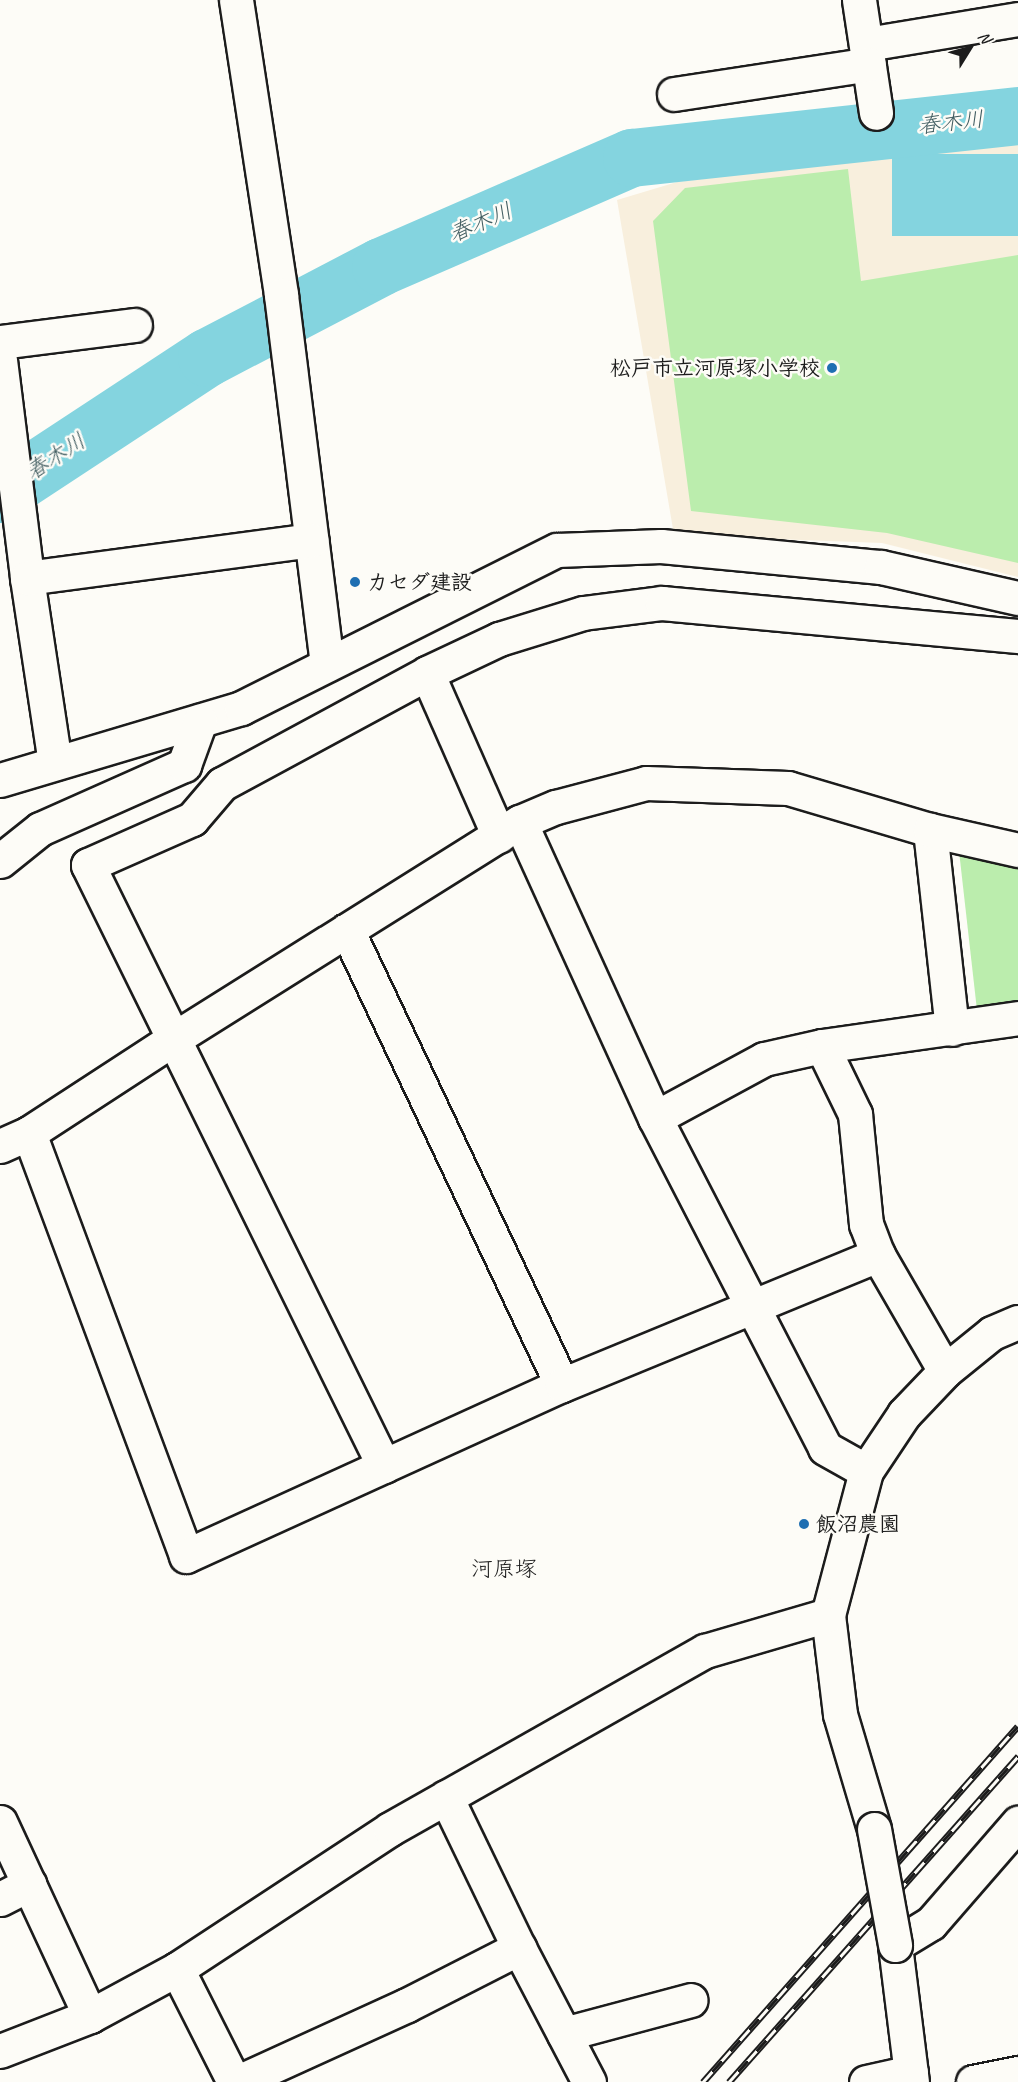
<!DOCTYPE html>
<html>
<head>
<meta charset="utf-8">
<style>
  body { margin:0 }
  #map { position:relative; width:1018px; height:2082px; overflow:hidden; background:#fdfcf7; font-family:Caveat,"Klee One",sans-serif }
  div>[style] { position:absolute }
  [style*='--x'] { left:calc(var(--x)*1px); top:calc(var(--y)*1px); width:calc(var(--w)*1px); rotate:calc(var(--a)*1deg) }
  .built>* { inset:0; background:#f8efdd }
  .green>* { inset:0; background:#bbedad }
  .water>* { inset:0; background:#84d4df; transform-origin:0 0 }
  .river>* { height:58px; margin:-29px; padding:0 29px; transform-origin:29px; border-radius:29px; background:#84d4df }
  .roads { filter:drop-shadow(2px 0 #1c1c1c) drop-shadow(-2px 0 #1c1c1c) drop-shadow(0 2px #1c1c1c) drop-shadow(0 -2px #1c1c1c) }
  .minor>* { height:33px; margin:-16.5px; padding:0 16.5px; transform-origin:16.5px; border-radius:16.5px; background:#fdfcf7 }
  .rail>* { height:7px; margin-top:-3.5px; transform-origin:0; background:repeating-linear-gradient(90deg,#fdfcf7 0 14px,#1c1c1c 0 28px); box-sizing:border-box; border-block:2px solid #1c1c1c }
  .bridges { filter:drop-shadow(2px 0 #1c1c1c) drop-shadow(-2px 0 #1c1c1c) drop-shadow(0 2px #1c1c1c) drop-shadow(0 -2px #1c1c1c) }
  .minor-bridge>* { height:33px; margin:-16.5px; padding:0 16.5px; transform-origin:16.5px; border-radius:16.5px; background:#fdfcf7 }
  .dots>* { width:16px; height:16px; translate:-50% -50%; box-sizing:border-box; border:3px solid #fdfcf7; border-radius:50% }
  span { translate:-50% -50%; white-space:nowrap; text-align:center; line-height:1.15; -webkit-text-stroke:5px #fdfcf7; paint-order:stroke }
  .poi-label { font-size:21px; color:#1c1c1c; font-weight:700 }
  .right { translate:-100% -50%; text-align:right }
  .left { translate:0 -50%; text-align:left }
  .water-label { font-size:22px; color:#405c60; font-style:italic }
  .neighbourhood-label { font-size:22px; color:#1c1c1c }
  .north { position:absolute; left:940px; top:18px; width:60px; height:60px; -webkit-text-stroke:4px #fdfcf7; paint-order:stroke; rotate:53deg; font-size:16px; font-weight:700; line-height:24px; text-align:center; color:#1c1c1c }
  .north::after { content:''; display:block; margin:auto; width:21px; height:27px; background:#1c1c1c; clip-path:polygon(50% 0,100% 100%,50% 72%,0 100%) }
</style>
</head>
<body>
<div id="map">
  <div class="built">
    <div style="clip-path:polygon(1018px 137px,1018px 577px,882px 543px,674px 535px,617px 200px,677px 182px)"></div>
  </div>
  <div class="green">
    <div style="clip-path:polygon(848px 169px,861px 281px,1018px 255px,1018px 563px,887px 533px,691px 511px,653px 221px,685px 188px)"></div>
    <div style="clip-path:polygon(959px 851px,1018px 867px,1018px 1012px,978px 1019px)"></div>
  </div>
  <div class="water">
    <div style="left:1018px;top:154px;width:82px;height:126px;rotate:90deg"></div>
  </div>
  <div class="river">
    <div style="--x:0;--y:494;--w:248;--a:-33.3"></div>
    <div style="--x:207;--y:358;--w:196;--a:-27.6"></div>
    <div style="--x:381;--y:267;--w:274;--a:-23.5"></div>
    <div style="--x:632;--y:158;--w:388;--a:-6.2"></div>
  </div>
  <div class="roads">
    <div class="minor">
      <div style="--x:236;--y:0;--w:298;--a:81.3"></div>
      <div style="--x:281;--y:295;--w:372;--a:82.9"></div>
      <div style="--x:859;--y:0;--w:114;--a:81.4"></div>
      <div style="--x:867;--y:44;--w:153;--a:-9.4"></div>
      <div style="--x:674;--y:94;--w:197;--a:-8.7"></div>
      <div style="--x:0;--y:342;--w:136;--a:-7.2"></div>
      <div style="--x:0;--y:360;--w:220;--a:82.9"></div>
      <div style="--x:27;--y:578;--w:187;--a:81.4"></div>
      <div style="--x:27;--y:578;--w:287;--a:-7.6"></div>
      <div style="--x:427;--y:673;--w:178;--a:66.2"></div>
      <div style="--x:0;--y:780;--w:252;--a:-16.6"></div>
      <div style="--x:241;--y:708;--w:353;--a:-26.6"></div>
      <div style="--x:557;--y:550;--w:104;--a:-2.2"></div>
      <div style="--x:661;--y:546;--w:221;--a:5.5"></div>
      <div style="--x:881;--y:567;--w:140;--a:12.8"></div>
      <div style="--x:520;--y:822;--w:325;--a:65.5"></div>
      <div style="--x:655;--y:1118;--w:124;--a:-28.4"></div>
      <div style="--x:764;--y:1059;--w:59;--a:-12.6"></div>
      <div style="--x:822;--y:1046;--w:198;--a:-8.1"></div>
      <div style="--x:930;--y:830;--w:200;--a:83.7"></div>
      <div style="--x:0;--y:861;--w:51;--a:-38.7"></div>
      <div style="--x:40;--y:829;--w:158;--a:-24"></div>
      <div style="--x:184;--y:765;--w:47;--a:-70"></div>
      <div style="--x:347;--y:930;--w:503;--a:64.71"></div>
      <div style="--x:822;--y:1046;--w:76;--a:64.1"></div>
      <div style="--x:855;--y:1114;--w:111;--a:84.3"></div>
      <div style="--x:866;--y:1224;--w:33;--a:69"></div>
      <div style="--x:878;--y:1255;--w:134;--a:60"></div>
      <div style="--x:655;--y:1118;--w:371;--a:62.7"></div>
      <div style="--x:825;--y:1448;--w:47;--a:29.3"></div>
      <div style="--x:29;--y:1133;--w:451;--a:69.6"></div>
      <div style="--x:186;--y:1556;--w:413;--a:-24.5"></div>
      <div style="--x:562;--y:1385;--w:342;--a:-22.4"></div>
      <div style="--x:0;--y:1146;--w:32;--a:-24"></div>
      <div style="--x:29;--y:1133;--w:174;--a:-33.1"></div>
      <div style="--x:175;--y:1038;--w:407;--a:-32.1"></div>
      <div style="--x:520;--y:822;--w:39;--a:-23"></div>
      <div style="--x:556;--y:807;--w:93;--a:-14.9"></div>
      <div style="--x:646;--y:783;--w:142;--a:2"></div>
      <div style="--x:788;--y:788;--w:148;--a:16.5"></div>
      <div style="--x:930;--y:830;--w:90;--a:12.8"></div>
      <div style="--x:384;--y:1466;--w:670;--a:-116.22"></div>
      <div style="--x:88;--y:865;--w:114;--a:-23.9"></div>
      <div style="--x:192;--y:819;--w:46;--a:-49.4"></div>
      <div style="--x:222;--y:784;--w:233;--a:-28.4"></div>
      <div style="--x:427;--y:673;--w:80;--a:-25.3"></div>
      <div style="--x:499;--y:639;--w:88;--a:-17.2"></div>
      <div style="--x:583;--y:613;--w:80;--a:-7.2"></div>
      <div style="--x:662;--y:603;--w:358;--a:5.3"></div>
      <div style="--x:446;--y:1797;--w:168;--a:64.2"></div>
      <div style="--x:519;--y:1948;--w:151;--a:62.4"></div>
      <div style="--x:0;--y:1822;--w:214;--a:65.1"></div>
      <div style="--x:874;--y:1829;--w:120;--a:-106.5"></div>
      <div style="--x:840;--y:1714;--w:100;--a:-96.9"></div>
      <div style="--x:828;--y:1615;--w:149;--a:-75.2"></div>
      <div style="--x:866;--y:1471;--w:69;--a:-56.3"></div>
      <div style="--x:904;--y:1414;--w:59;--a:-46.4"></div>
      <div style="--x:945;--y:1371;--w:60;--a:-39"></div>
      <div style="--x:992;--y:1333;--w:28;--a:-23"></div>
      <div style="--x:0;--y:1899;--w:33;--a:-27"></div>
      <div style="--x:177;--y:1969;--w:127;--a:63.2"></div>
      <div style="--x:564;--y:2034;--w:131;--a:-15"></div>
      <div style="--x:0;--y:2051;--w:97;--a:-21.3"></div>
      <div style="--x:90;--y:2016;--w:99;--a:-28.4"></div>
      <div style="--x:177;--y:1969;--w:255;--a:-33.3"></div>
      <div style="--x:390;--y:1829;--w:362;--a:-29.5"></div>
      <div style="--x:705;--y:1651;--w:128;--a:-16.3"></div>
      <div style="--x:238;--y:2082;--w:186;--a:-24.5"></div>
      <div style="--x:407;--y:2005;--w:126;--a:-27"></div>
      <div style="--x:866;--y:2082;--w:46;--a:-12.5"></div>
      <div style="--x:912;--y:2082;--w:138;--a:-97.1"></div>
      <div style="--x:895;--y:1945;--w:42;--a:-31.4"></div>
      <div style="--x:931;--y:1923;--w:133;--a:-49"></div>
      <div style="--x:973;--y:2082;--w:46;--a:-11.3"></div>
    </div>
  </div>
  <div class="rail">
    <div style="--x:703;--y:2082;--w:475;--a:-48.5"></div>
    <div style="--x:729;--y:2082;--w:436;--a:-48.4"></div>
  </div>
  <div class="bridges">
    <div class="minor-bridge">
      <div style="--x:874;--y:1829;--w:118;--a:79.7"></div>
    </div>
  </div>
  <div class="dots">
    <div style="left:832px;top:368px;background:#1f6fb2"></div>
    <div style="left:355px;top:582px;background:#1f6fb2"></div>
    <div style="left:804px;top:1524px;background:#1f6fb2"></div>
  </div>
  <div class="poi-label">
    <span class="right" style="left:820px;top:368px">松戸市立河原塚小学校</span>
    <span class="left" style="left:367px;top:582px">カセダ建設</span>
    <span class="left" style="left:816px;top:1524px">飯沼農園</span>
  </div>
  <div class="water-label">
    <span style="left:951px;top:123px;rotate:-6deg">春木川</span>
    <span style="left:481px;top:223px;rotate:-23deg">春木川</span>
    <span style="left:56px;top:457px;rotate:-33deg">春木川</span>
  </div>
  <div class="neighbourhood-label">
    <span style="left:504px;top:1570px">河原塚</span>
  </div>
  <div class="north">N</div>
</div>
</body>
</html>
